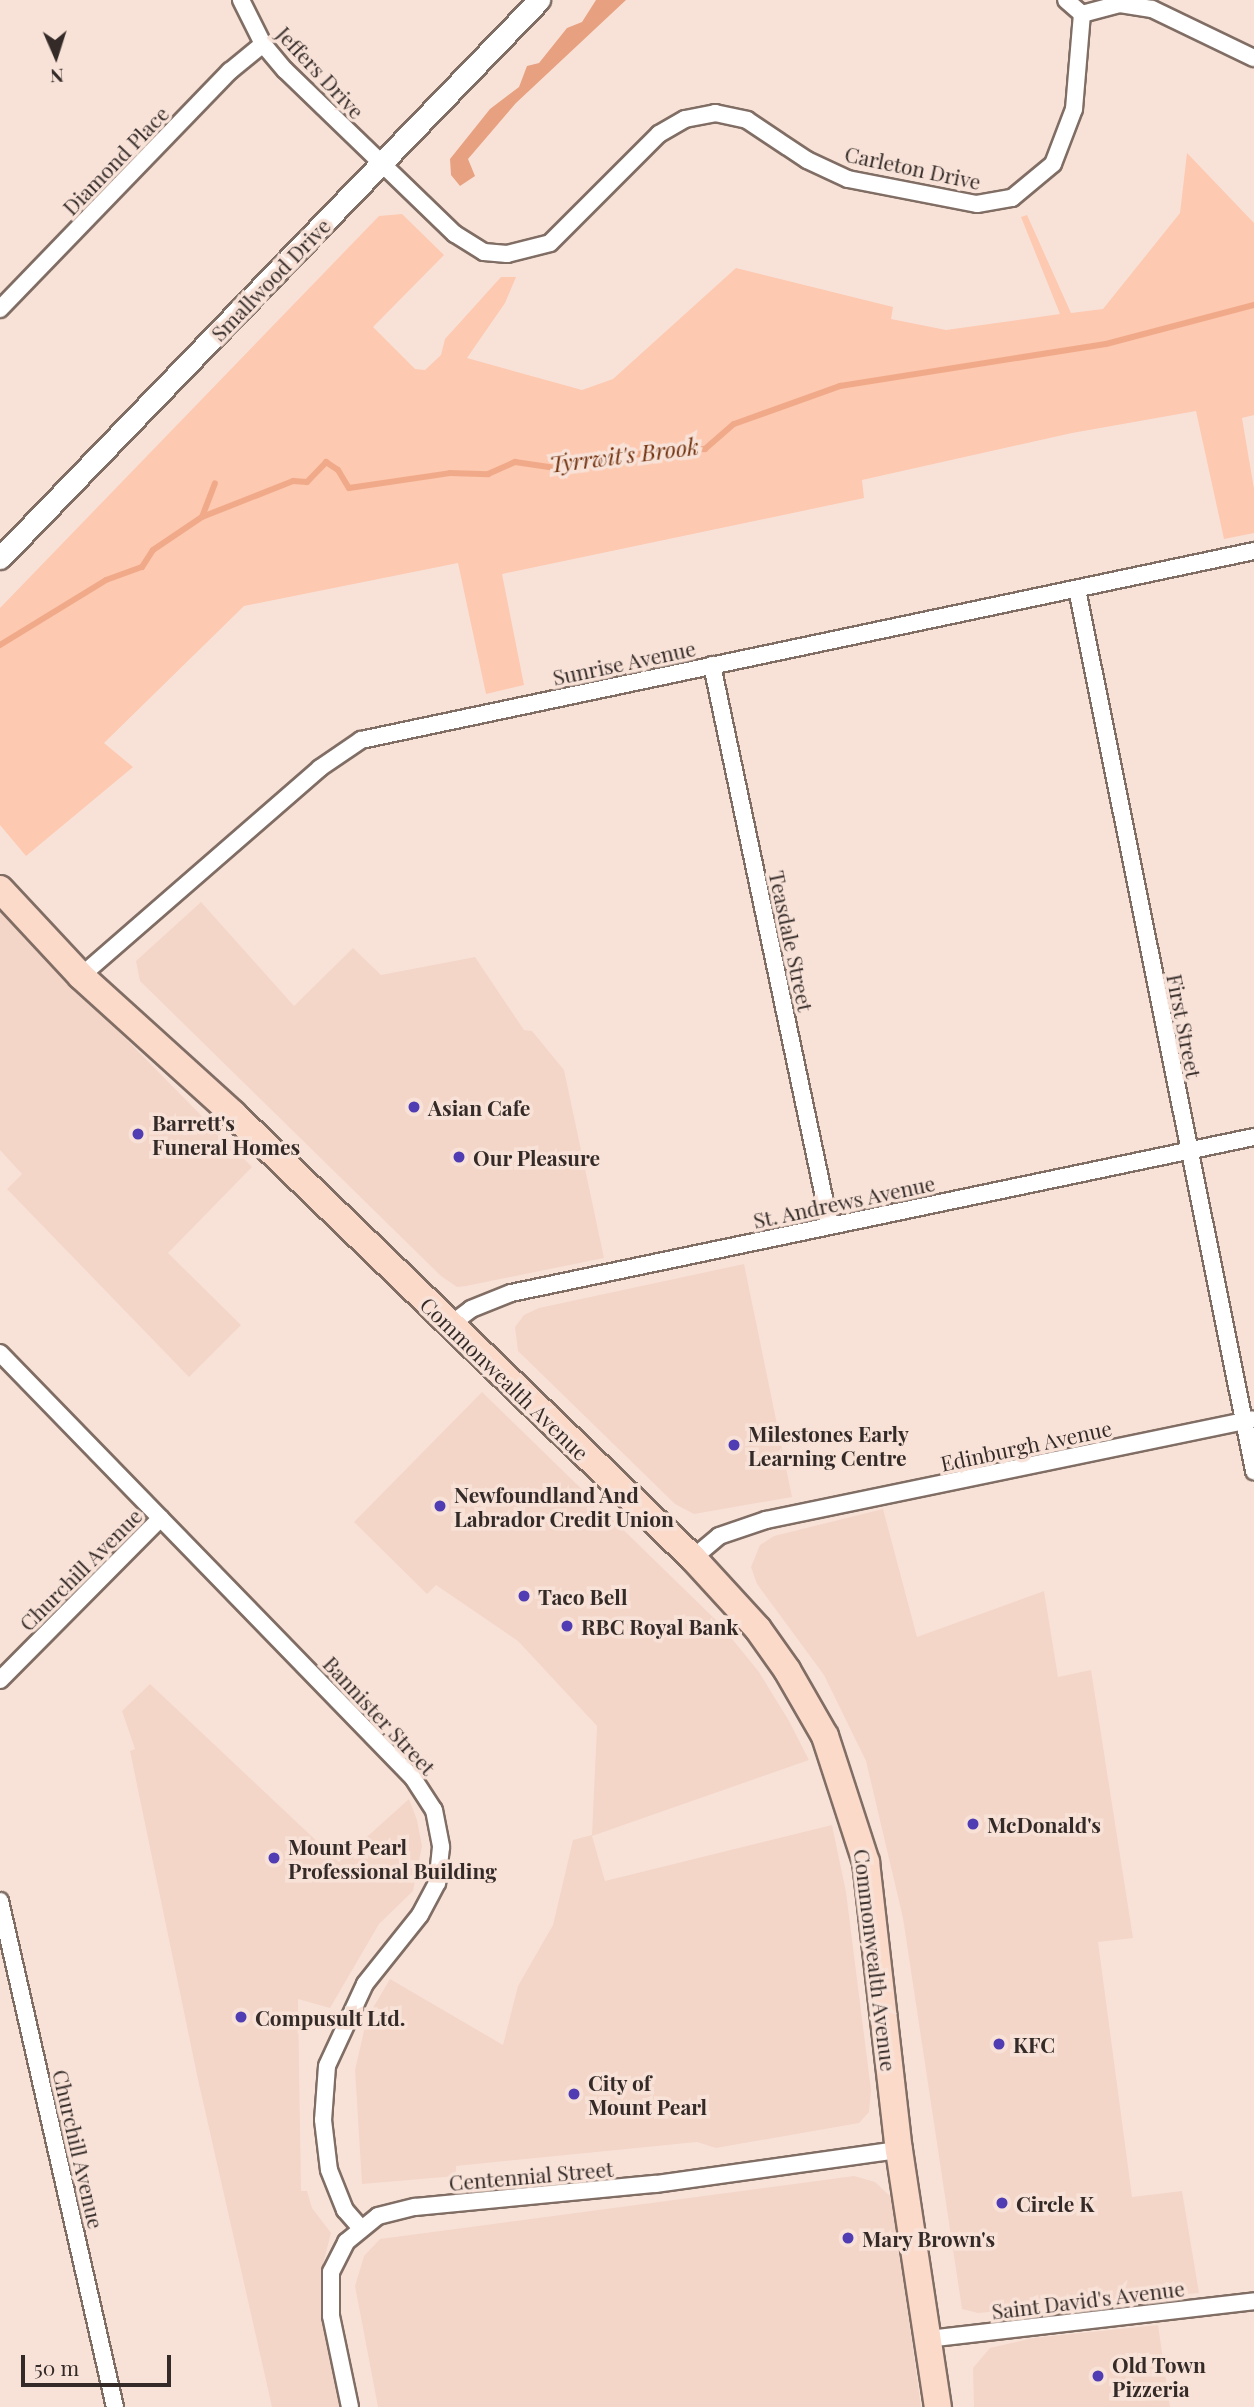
<!DOCTYPE html>
<html>
<head>
<meta charset="utf-8">
<style>
  body { margin:0 }
  #map { position:relative; width:1254px; height:2407px; overflow:hidden; background:#f8e2d8; font-family:"Playfair Display",serif }
  div>[style] { position:absolute }
  [style*='--x'] { left:calc(var(--x)*1px); top:calc(var(--y)*1px); width:calc(var(--w)*1px); rotate:calc(var(--a)*1deg) }
  .built>* { inset:0; background:#f3d6c8 }
  .green>* { inset:0; background:#fdc9b1 }
  .forest>* { inset:0; background:#e7a180 }
  .stream>* { height:6px; margin:-3px; padding:0 3px; transform-origin:3px; border-radius:3px; background:#f1aa89 }
  .roads { filter:drop-shadow(2px 0 #806d64) drop-shadow(-2px 0 #806d64) drop-shadow(0 2px #806d64) drop-shadow(0 -2px #806d64) }
  .minor>* { height:16px; margin:-8px; padding:0 8px; transform-origin:8px; border-radius:8px; background:#fff }
  .tertiary>* { height:21px; margin:-10.5px; padding:0 10.5px; transform-origin:10.5px; border-radius:10.5px; background:#fff }
  .primary>* { height:26px; margin:-13px; padding:0 13px; transform-origin:13px; border-radius:13px; background:#fcdaca }
  .dots>* { width:19px; height:19px; translate:-50% -50%; box-sizing:border-box; border:4px solid #f8e2d8; border-radius:50% }
  span { translate:-50% -50%; white-space:nowrap; text-align:center; line-height:1.15; -webkit-text-stroke:7px #f8e2d8; paint-order:stroke }
  .street-label { font-size:21px; color:#342b28 }
  .poi-label { font-size:21px; color:#342b28; font-weight:700 }
  .left { translate:0 -50%; text-align:left }
  .water-label { font-size:23px; color:#733411; font-style:italic }
  .north { position:absolute; left:21px; top:21px; width:70px; height:70px; -webkit-text-stroke:5px #f8e2d8; paint-order:stroke; rotate:177deg; font-size:19px; font-weight:700; line-height:28px; text-align:center; color:#342b28 }
  .north::after { content:''; display:block; margin:auto; width:24px; height:32px; background:#342b28; clip-path:polygon(50% 0,100% 100%,50% 72%,0 100%) }
  .scale { position:absolute; left:21px; top:2355px; width:150px; height:32px; box-sizing:border-box; border:4px solid #342b28; border-top:0; padding-left:9px; font-size:21px; line-height:24px; white-space:nowrap; color:#342b28; -webkit-text-stroke:5px #f8e2d8; paint-order:stroke }
</style>
</head>
<body>
<div id="map">
  <div class="built">
    <div style="clip-path:polygon(201px 902px,294px 1006px,353px 948px,381px 975px,475px 957px,524px 1030px,532px 1031px,564px 1070px,604px 1258px,466px 1286px,457px 1287px,441px 1276px,140px 981px,136px 961px)"></div>
    <div style="clip-path:polygon(0 911px,252px 1167px,168px 1253px,241px 1325px,189px 1377px,7px 1189px,22px 1174px,0 1150px)"></div>
    <div style="clip-path:polygon(744px 1264px,792px 1497px,694px 1514px,675px 1504px,518px 1351px,515px 1327px,524px 1315px,539px 1308px)"></div>
    <div style="clip-path:polygon(482px 1392px,720px 1624px,759px 1672px,789px 1721px,809px 1760px,592px 1836px,605px 1881px,832px 1825px,846px 1892px,871px 2090px,869px 2112px,859px 2123px,716px 2148px,697px 2142px,456px 2166px,456px 2176px,362px 2184px,355px 2070px,367px 2018px,390px 1979px,503px 2045px,518px 1986px,553px 1925px,573px 1840px,592px 1835px,597px 1726px,518px 1641px,436px 1585px,427px 1594px,354px 1522px)"></div>
    <div style="clip-path:polygon(883px 1509px,917px 1637px,1044px 1591px,1058px 1677px,1091px 1670px,1133px 1938px,1098px 1942px,1132px 2197px,1182px 2191px,1199px 2293px,978px 2313px,962px 2309px,903px 1918px,866px 1761px,824px 1675px,757px 1584px,751px 1567px,760px 1545px,774px 1536px)"></div>
    <div style="clip-path:polygon(150px 1684px,339px 1862px,409px 1799px,417px 1820px,422px 1846px,413px 1891px,379px 1924px,330px 2008px,298px 1999px,301px 2191px,307px 2191px,312px 2208px,331px 2233px,321px 2272px,323px 2306px,344px 2407px,272px 2407px,197px 2075px,130px 1751px,135px 1749px,122px 1711px)"></div>
    <div style="clip-path:polygon(854px 2176px,875px 2182px,892px 2198px,921px 2407px,378px 2407px,355px 2286px,364px 2256px,380px 2239px)"></div>
    <div style="clip-path:polygon(1158px 2325px,1170px 2407px,974px 2407px,973px 2368px,990px 2348px,1033px 2338px)"></div>
  </div>
  <div class="green">
    <div style="clip-path:polygon(1187px 153px,1254px 223px,1254px 415px,1242px 418px,1254px 489px,1254px 533px,1224px 539px,1196px 411px,1072px 433px,862px 480px,864px 498px,502px 574px,524px 685px,486px 694px,458px 563px,244px 606px,104px 743px,133px 767px,26px 856px,0 825px,0 608px,379px 216px,402px 214px,444px 255px,373px 327px,415px 369px,425px 370px,441px 355px,445px 339px,501px 277px,516px 277px,505px 303px,467px 358px,582px 390px,613px 379px,736px 268px,893px 307px,891px 319px,946px 330px,1060px 314px,1021px 217px,1027px 215px,1071px 313px,1103px 309px,1180px 213px)"></div>
  </div>
  <div class="forest">
    <div style="clip-path:polygon(596px 0,626px 0,516px 103px,468px 159px,475px 176px,460px 186px,451px 175px,450px 159px,490px 109px,519px 87px,527px 66px,539px 63px,567px 28px,582px 22px)"></div>
  </div>
  <div class="stream">
    <div style="--x:202;--y:517;--w:36;--a:-69"></div>
    <div style="--x:0;--y:645;--w:124;--a:-31.5"></div>
    <div style="--x:106;--y:580;--w:38;--a:-20"></div>
    <div style="--x:142;--y:567;--w:20;--a:-57"></div>
    <div style="--x:153;--y:550;--w:59;--a:-34"></div>
    <div style="--x:202;--y:517;--w:98;--a:-21.6"></div>
    <div style="--x:293;--y:481;--w:14;--a:4"></div>
    <div style="--x:307;--y:482;--w:28;--a:-46"></div>
    <div style="--x:326;--y:462;--w:14;--a:34"></div>
    <div style="--x:338;--y:470;--w:21;--a:59"></div>
    <div style="--x:349;--y:488;--w:102;--a:-8.4"></div>
    <div style="--x:450;--y:473;--w:38;--a:2"></div>
    <div style="--x:488;--y:474;--w:30;--a:-24"></div>
    <div style="--x:515;--y:462;--w:41;--a:8.3"></div>
    <div style="--x:556;--y:468;--w:103;--a:-9.5"></div>
    <div style="--x:658;--y:451;--w:47;--a:-2.4"></div>
    <div style="--x:705;--y:449;--w:38;--a:-41"></div>
    <div style="--x:734;--y:424;--w:113;--a:-19.7"></div>
    <div style="--x:840;--y:386;--w:269;--a:-9"></div>
    <div style="--x:1106;--y:344;--w:153;--a:-14.8"></div>
  </div>
  <div class="roads">
    <div class="minor">
      <div style="--x:241;--y:0;--w:49;--a:63.4"></div>
      <div style="--x:263;--y:44;--w:34;--a:50"></div>
      <div style="--x:285;--y:70;--w:236;--a:44"></div>
      <div style="--x:455;--y:234;--w:34;--a:32"></div>
      <div style="--x:484;--y:252;--w:23;--a:5"></div>
      <div style="--x:507;--y:254;--w:44;--a:-14.3"></div>
      <div style="--x:550;--y:243;--w:154;--a:-45"></div>
      <div style="--x:659;--y:134;--w:30;--a:-30"></div>
      <div style="--x:685;--y:119;--w:31;--a:-11"></div>
      <div style="--x:715;--y:113;--w:33;--a:12"></div>
      <div style="--x:747;--y:120;--w:72;--a:33.7"></div>
      <div style="--x:807;--y:160;--w:45;--a:24.9"></div>
      <div style="--x:848;--y:179;--w:131;--a:11"></div>
      <div style="--x:977;--y:204;--w:36;--a:-10"></div>
      <div style="--x:1012;--y:198;--w:53;--a:-39.7"></div>
      <div style="--x:1053;--y:164;--w:59;--a:-69.1"></div>
      <div style="--x:1074;--y:109;--w:95;--a:-85.2"></div>
      <div style="--x:1082;--y:14;--w:21;--a:-139"></div>
      <div style="--x:1082;--y:14;--w:39;--a:-15"></div>
      <div style="--x:1120;--y:4;--w:32;--a:9"></div>
      <div style="--x:1152;--y:9;--w:113;--a:25.7"></div>
      <div style="--x:0;--y:309;--w:331;--a:-46"></div>
      <div style="--x:230;--y:71;--w:43;--a:-39.3"></div>
      <div style="--x:1077;--y:589;--w:900;--a:78.65"></div>
      <div style="--x:712;--y:665;--w:573;--a:78.12"></div>
      <div style="--x:81;--y:976;--w:317;--a:-41"></div>
      <div style="--x:320;--y:768;--w:50;--a:-34.3"></div>
      <div style="--x:361;--y:740;--w:913;--a:-11.95"></div>
      <div style="--x:450;--y:1325;--w:26;--a:-37"></div>
      <div style="--x:471;--y:1309;--w:43;--a:-21.8"></div>
      <div style="--x:511;--y:1293;--w:759;--a:-11.86"></div>
      <div style="--x:0;--y:1353;--w:593;--a:45.82"></div>
      <div style="--x:413;--y:1778;--w:38;--a:57"></div>
      <div style="--x:434;--y:1810;--w:38;--a:79"></div>
      <div style="--x:441;--y:1847;--w:36;--a:96"></div>
      <div style="--x:437;--y:1883;--w:36;--a:118"></div>
      <div style="--x:420;--y:1915;--w:88;--a:128.6"></div>
      <div style="--x:365;--y:1984;--w:90;--a:114.9"></div>
      <div style="--x:327;--y:2066;--w:54;--a:94.2"></div>
      <div style="--x:323;--y:2120;--w:50;--a:83.2"></div>
      <div style="--x:329;--y:2170;--w:43;--a:68.2"></div>
      <div style="--x:345;--y:2210;--w:23;--a:49"></div>
      <div style="--x:693;--y:1558;--w:34;--a:-40"></div>
      <div style="--x:719;--y:1536;--w:50;--a:-18.8"></div>
      <div style="--x:766;--y:1520;--w:496;--a:-11.7"></div>
      <div style="--x:0;--y:1680;--w:228;--a:-45.2"></div>
      <div style="--x:0;--y:1901;--w:519;--a:77.2"></div>
      <div style="--x:928;--y:2339;--w:328;--a:-6.6"></div>
      <div style="--x:350;--y:2407;--w:93;--a:-101.8"></div>
      <div style="--x:331;--y:2316;--w:44;--a:-90"></div>
      <div style="--x:331;--y:2272;--w:34;--a:-63"></div>
      <div style="--x:346;--y:2242;--w:41;--a:-39.1"></div>
      <div style="--x:378;--y:2216;--w:38;--a:-14"></div>
      <div style="--x:415;--y:2207;--w:242;--a:-5.5"></div>
      <div style="--x:656;--y:2184;--w:245;--a:-8"></div>
    </div>
    <div class="tertiary">
      <div style="--x:0;--y:558;--w:776;--a:-45.99"></div>
    </div>
    <div class="primary">
      <div style="--x:0;--y:889;--w:119;--a:47"></div>
      <div style="--x:81;--y:976;--w:205;--a:42.2"></div>
      <div style="--x:233;--y:1114;--w:639;--a:43.99"></div>
      <div style="--x:693;--y:1558;--w:96;--a:47.5"></div>
      <div style="--x:758;--y:1629;--w:50;--a:54.7"></div>
      <div style="--x:787;--y:1670;--w:76;--a:60.1"></div>
      <div style="--x:825;--y:1736;--w:133;--a:72"></div>
      <div style="--x:866;--y:1862;--w:290;--a:83.5"></div>
      <div style="--x:899;--y:2150;--w:260;--a:81.4"></div>
    </div>
  </div>
  <div class="dots">
    <div style="left:414px;top:1107px;background:#503cb3"></div>
    <div style="left:138px;top:1134px;background:#503cb3"></div>
    <div style="left:459px;top:1157px;background:#503cb3"></div>
    <div style="left:734px;top:1445px;background:#503cb3"></div>
    <div style="left:440px;top:1506px;background:#503cb3"></div>
    <div style="left:524px;top:1596px;background:#503cb3"></div>
    <div style="left:567px;top:1626px;background:#503cb3"></div>
    <div style="left:973px;top:1824px;background:#503cb3"></div>
    <div style="left:274px;top:1858px;background:#503cb3"></div>
    <div style="left:241px;top:2017px;background:#503cb3"></div>
    <div style="left:999px;top:2044px;background:#503cb3"></div>
    <div style="left:574px;top:2094px;background:#503cb3"></div>
    <div style="left:1002px;top:2203px;background:#503cb3"></div>
    <div style="left:848px;top:2238px;background:#503cb3"></div>
    <div style="left:1098px;top:2376px;background:#503cb3"></div>
  </div>
  <div class="street-label">
    <span style="left:321px;top:72px;rotate:47deg">Jeffers Drive</span>
    <span style="left:115px;top:160px;rotate:-46deg">Diamond Place</span>
    <span style="left:913px;top:167px;rotate:12deg">Carleton Drive</span>
    <span style="left:270px;top:279px;rotate:-46deg">Smallwood Drive</span>
    <span style="left:624px;top:662px;rotate:-12deg">Sunrise Avenue</span>
    <span style="left:792px;top:941px;rotate:78deg">Teasdale Street</span>
    <span style="left:1185px;top:1026px;rotate:79deg">First Street</span>
    <span style="left:844px;top:1201px;rotate:-12deg">St. Andrews Avenue</span>
    <span style="left:505px;top:1378px;rotate:44deg">Commonwealth Avenue</span>
    <span style="left:1026px;top:1445px;rotate:-12deg">Edinburgh Avenue</span>
    <span style="left:80px;top:1569px;rotate:-45deg">Churchill Avenue</span>
    <span style="left:380px;top:1715px;rotate:47deg">Bannister Street</span>
    <span style="left:876px;top:1960px;rotate:83deg">Commonwealth Avenue</span>
    <span style="left:79px;top:2149px;rotate:77deg">Churchill Avenue</span>
    <span style="left:531px;top:2175px;rotate:-5deg">Centennial Street</span>
    <span style="left:1088px;top:2299px;rotate:-7deg">Saint David's Avenue</span>
  </div>
  <div class="poi-label">
    <span class="left" style="left:428px;top:1107px">Asian Cafe</span>
    <span class="left" style="left:152px;top:1134px">Barrett's<br>Funeral Homes</span>
    <span class="left" style="left:473px;top:1157px">Our Pleasure</span>
    <span class="left" style="left:748px;top:1445px">Milestones Early<br>Learning Centre</span>
    <span class="left" style="left:454px;top:1506px">Newfoundland And<br>Labrador Credit Union</span>
    <span class="left" style="left:538px;top:1596px">Taco Bell</span>
    <span class="left" style="left:581px;top:1626px">RBC Royal Bank</span>
    <span class="left" style="left:987px;top:1824px">McDonald's</span>
    <span class="left" style="left:288px;top:1858px">Mount Pearl<br>Professional Building</span>
    <span class="left" style="left:255px;top:2017px">Compusult Ltd.</span>
    <span class="left" style="left:1013px;top:2044px">KFC</span>
    <span class="left" style="left:588px;top:2094px">City of<br>Mount Pearl</span>
    <span class="left" style="left:1016px;top:2203px">Circle K</span>
    <span class="left" style="left:862px;top:2238px">Mary Brown's</span>
    <span class="left" style="left:1112px;top:2376px">Old Town<br>Pizzeria</span>
  </div>
  <div class="water-label">
    <span style="left:624px;top:455px;rotate:-7deg">Tyrrwit's Brook</span>
  </div>
  <div class="north">N</div>
  <div class="scale">50 m</div>
</div>
</body>
</html>
